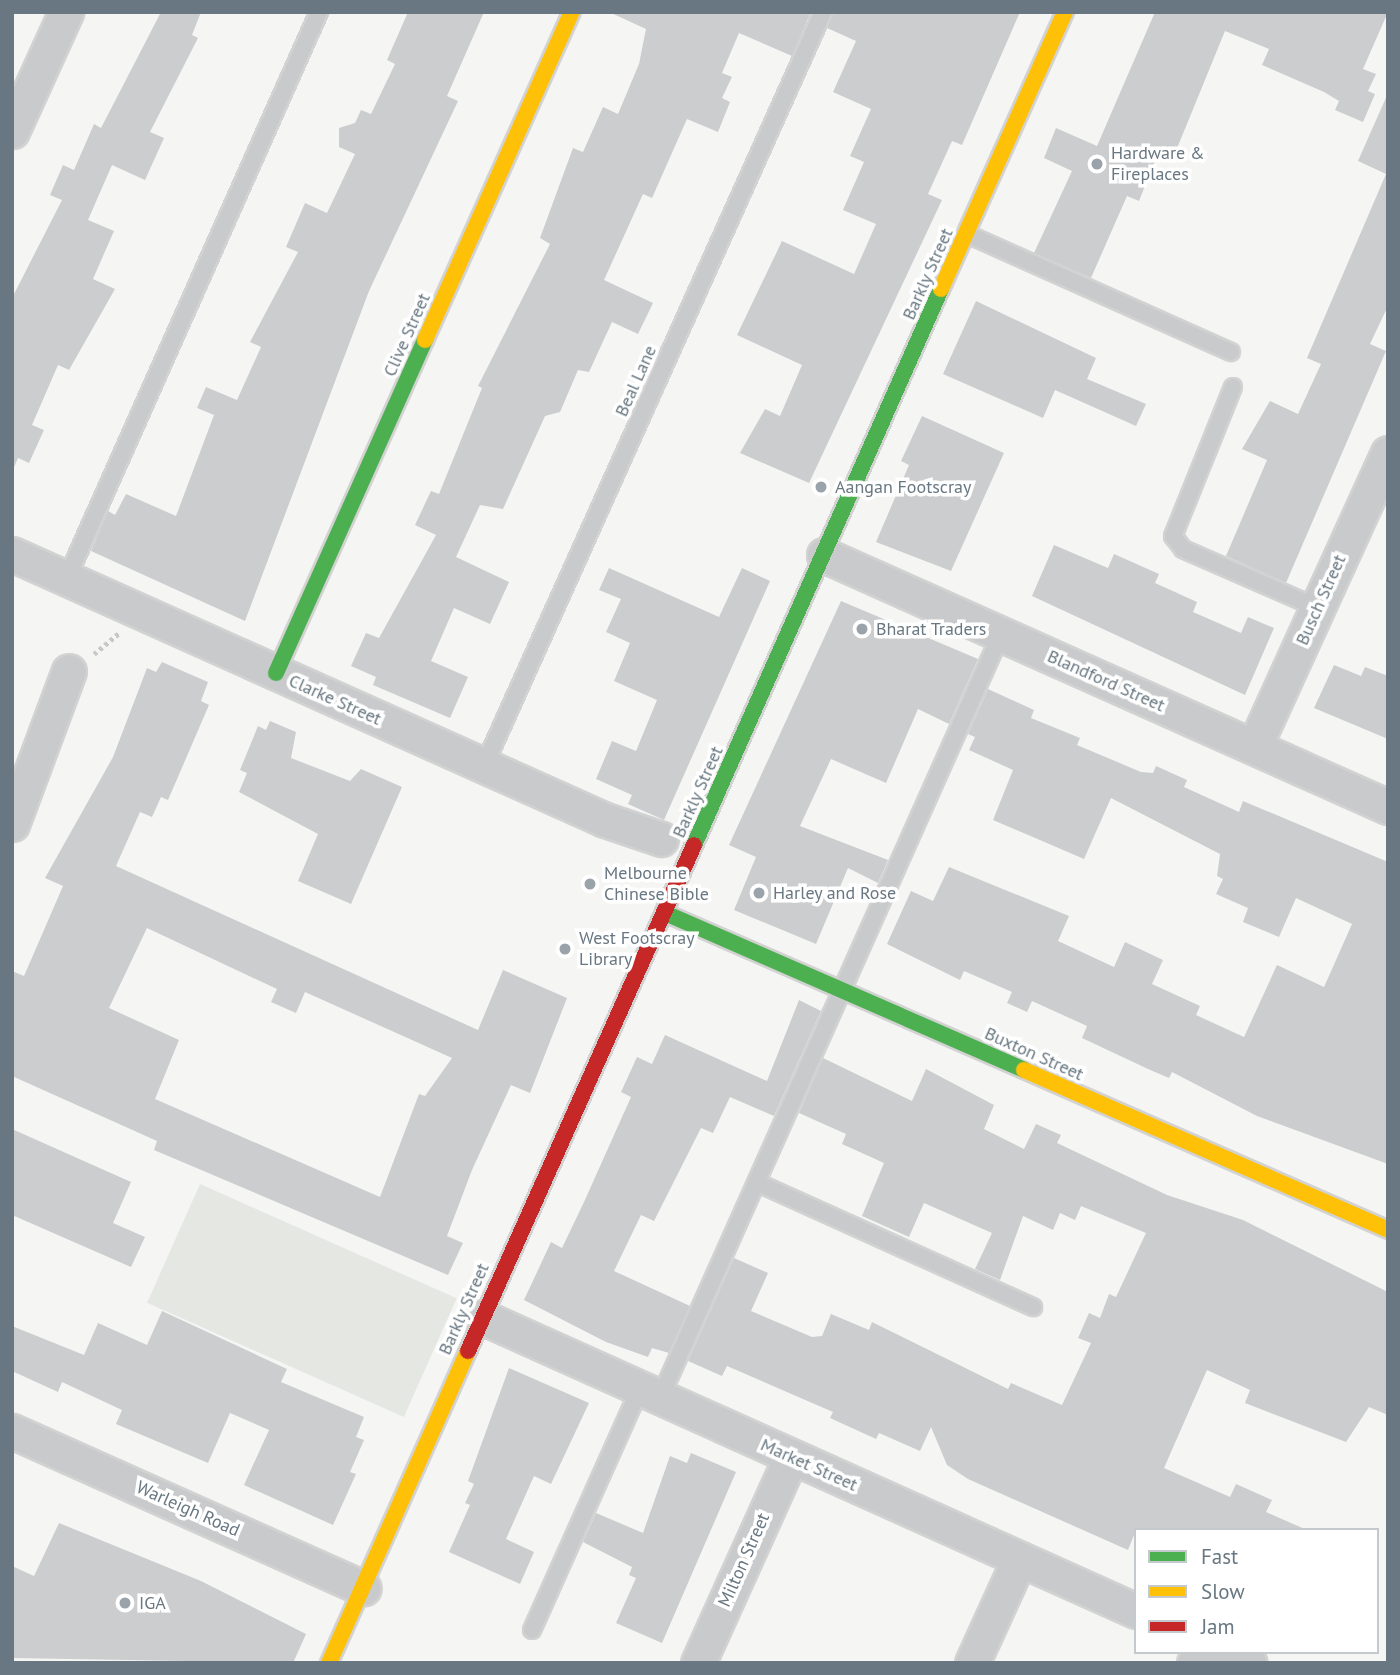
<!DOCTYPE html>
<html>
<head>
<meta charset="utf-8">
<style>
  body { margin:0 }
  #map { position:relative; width:1400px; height:1675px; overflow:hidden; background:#f5f5f4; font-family:"PT Sans",sans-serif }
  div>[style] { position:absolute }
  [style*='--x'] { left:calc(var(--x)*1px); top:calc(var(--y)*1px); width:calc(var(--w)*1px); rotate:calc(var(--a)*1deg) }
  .green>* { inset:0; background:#e5e7e2; transform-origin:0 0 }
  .building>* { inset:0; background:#cccdce }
  .path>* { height:4.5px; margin-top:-2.25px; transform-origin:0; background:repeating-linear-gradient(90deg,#c7c8c9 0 3.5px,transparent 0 7px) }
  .roads { filter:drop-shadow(2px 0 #d2d2d2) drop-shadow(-2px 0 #d2d2d2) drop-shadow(0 2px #d2d2d2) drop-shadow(0 -2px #d2d2d2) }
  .lane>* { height:16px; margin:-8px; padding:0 8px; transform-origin:8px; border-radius:8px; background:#c9cacb }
  .street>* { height:33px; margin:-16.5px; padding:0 16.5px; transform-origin:16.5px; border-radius:16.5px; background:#c9cacb }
  .fast>* { height:16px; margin:-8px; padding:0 8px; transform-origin:8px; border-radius:8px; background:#4caf50 }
  .slow>* { height:16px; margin:-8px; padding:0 8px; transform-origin:8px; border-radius:8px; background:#ffc107 }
  .jam>* { height:16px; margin:-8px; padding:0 8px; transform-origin:8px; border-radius:8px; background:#c62828 }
  .dots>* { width:19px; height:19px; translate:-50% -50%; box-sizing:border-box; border:4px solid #fff; border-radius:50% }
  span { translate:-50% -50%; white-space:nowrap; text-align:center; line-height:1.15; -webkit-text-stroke:7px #fff; paint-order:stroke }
  .poi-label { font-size:18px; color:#687781 }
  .left { translate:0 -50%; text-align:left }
  .street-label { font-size:18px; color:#687781 }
  .frame { position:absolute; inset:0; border:14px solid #687781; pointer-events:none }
  .legend { position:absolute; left:1134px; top:1528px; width:245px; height:126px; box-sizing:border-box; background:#fff; border:2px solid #c3c9cd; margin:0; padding:9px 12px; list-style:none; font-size:21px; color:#687781 }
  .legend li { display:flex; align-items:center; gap:14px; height:35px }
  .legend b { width:35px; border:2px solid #c3c9cd }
</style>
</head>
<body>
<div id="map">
  <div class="green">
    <div style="left:200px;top:1184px;width:281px;height:130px;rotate:24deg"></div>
  </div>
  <div class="building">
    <div style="clip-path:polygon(161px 12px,201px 12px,192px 35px,198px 38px,150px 132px,164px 138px,145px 180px,112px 165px,88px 220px,114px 231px,93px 279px,115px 289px,69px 370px,58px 365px,32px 425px,44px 430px,29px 463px,18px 458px,12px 472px,12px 298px,62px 200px,50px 195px,63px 165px,74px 170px,94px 124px,101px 128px)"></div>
    <div style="clip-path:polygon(408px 12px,484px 12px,447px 96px,458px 101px,369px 291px,245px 621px,91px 551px,108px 511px,115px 515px,126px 494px,176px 516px,214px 415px,197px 408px,206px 387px,237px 400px,261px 347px,250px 342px,298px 252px,286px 247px,305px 203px,327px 213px,355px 154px,339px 147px,339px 128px,355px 123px,361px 110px,371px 114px,395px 64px,387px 60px)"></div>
    <div style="clip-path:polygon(609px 12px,811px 12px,792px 56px,739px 33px,722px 73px,732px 77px,722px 98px,730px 102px,718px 132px,687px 119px,652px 198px,643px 194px,604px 280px,653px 303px,638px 334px,612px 322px,589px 372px,578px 370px,560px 412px,545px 416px,503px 509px,480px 505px,456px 557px,509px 582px,490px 624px,454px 608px,431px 661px,468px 677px,450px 718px,373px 685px,376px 677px,351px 666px,366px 633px,379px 638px,436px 535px,415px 525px,431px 491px,439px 494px,482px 388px,478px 386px,550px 244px,540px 238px,573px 148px,583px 152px,603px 107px,618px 114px,639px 64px,646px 29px)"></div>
    <div style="clip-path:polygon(833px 12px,1020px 12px,962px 145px,952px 141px,928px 194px,942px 200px,809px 483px,740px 453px,765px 409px,780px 416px,802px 365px,737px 335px,782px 241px,854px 274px,876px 224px,843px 210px,864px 162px,850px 156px,871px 109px,833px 92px,856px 41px,827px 28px)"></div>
    <div style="clip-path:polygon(1155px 12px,1388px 12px,1363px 69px,1376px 74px,1368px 91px,1375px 94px,1363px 122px,1335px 110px,1339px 101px,1324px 92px,1262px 65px,1269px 49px,1225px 31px,1171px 163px,1157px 156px,1139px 201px,1127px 196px,1091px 278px,1034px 253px,1072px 171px,1044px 158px,1056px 128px,1097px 146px)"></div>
    <div style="clip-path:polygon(1388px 93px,1388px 306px,1370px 344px,1386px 351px,1286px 583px,1226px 556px,1267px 460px,1242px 449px,1270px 401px,1298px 414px,1321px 364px,1307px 358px,1386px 174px,1358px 161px)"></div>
    <div style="clip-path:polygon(976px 301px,1096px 358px,1087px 379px,1146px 404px,1136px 426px,1055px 390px,1043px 418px,943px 374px)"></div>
    <div style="clip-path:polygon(922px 416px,1004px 453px,951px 571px,876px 542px,909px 465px,901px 461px)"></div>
    <div style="clip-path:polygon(1054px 545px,1108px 568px,1114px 554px,1159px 574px,1155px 583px,1197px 602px,1193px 612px,1241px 633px,1248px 617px,1274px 628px,1245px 695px,1032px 596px)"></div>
    <div style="clip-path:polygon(609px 568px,719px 617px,742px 568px,770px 581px,664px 820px,628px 804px,632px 795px,596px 779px,612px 741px,636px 751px,657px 700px,614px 681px,630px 643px,606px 632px,621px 599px,599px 590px)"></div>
    <div style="clip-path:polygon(841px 601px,978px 659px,949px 724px,918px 709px,886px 783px,831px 759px,800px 826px,888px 860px,878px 883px,848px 868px,816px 944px,734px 910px,756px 857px,729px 845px)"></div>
    <div style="clip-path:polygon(evenodd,162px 662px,208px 682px,201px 701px,209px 705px,168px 800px,161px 797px,152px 817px,140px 812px,116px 866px,478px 1030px,503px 970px,567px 998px,530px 1093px,511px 1085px,472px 1170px,447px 1236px,463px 1243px,448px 1275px,154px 1150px,157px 1141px,12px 1076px,12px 971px,24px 976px,63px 886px,45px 878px,113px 757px,147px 668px,156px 672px,162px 662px,147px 928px,277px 989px,271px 1002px,296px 1013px,305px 992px,452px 1058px,425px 1096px,419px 1094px,380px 1197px,155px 1099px,179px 1040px,109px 1008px,147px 928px)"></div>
    <div style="clip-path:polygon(1334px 665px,1361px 676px,1365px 667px,1388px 676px,1388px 739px,1314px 708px)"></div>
    <div style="clip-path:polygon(988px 689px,1034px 710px,1031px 718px,1080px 738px,1077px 745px,1141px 772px,1153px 773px,1156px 766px,1187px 780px,1184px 787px,1239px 812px,1243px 801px,1388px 862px,1388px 1164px,1257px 1116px,1172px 1072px,1169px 1078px,1148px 1069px,1082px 1038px,1087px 1026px,1032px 1001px,1027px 1012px,1007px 1003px,1012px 992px,964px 971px,960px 980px,887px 944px,911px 891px,933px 901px,949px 867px,1069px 916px,1058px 941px,1114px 967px,1125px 942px,1163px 960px,1152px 984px,1200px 1006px,1196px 1015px,1244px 1037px,1277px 965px,1324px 987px,1352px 924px,1296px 898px,1279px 937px,1243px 922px,1248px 908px,1216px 894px,1223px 879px,1217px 876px,1220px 854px,1111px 798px,1084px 859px,993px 820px,1013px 770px,969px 750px,975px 737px,968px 734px)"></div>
    <div style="clip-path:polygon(270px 721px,296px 732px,291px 758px,350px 781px,361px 769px,402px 787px,351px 904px,298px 881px,318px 834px,239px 792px,247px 773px,240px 770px,258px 726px,266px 730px)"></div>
    <div style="clip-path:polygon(799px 1000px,821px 1011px,774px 1116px,730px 1097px,713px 1133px,701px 1128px,654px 1221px,641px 1215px,614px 1271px,690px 1306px,669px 1353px,652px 1348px,648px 1357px,606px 1342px,524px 1300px,551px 1242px,562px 1248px,584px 1202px,631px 1097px,621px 1092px,637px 1057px,652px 1064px,665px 1035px,767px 1081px)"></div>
    <div style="clip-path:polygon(823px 1058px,912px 1101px,926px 1069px,994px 1105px,984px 1129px,1024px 1149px,1036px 1124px,1061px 1135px,1057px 1143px,1167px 1195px,1243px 1220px,1388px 1292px,1388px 1415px,1369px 1407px,1346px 1442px,1245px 1403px,1250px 1390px,1207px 1370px,1164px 1468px,1230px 1497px,1236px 1484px,1272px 1500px,1266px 1512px,1307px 1530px,1136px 1530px,1128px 1550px,968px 1479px,947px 1465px,931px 1427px,920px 1451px,879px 1433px,876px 1439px,830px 1418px,833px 1412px,727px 1366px,722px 1376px,688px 1361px,734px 1258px,768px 1273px,751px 1311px,812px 1337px,822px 1336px,831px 1314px,869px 1330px,872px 1322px,1008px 1389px,1011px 1383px,1062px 1405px,1091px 1343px,1078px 1338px,1089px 1313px,1100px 1318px,1109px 1294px,1116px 1297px,1146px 1233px,1081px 1206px,1075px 1220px,1060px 1213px,1053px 1230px,1023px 1216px,1000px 1280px,975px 1269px,992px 1233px,924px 1203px,909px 1237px,862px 1216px,884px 1163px,842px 1144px,846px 1134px,799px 1113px)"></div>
    <div style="clip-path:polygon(12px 1129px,131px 1182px,113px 1223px,145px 1237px,131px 1267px,12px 1215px)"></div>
    <div style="clip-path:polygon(162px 1311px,287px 1369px,281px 1382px,364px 1417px,356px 1437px,364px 1440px,350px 1472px,356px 1474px,333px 1525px,244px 1485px,269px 1430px,230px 1413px,208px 1463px,116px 1424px,122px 1410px,62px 1382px,58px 1392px,12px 1371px,12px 1326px,84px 1355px,98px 1323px,147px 1345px)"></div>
    <div style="clip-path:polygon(509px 1368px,589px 1403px,551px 1484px,534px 1476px,506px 1539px,534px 1552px,520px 1584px,449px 1552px,470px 1505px,465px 1503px,474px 1484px,468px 1481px)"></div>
    <div style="clip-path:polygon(691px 1453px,736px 1472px,662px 1643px,616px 1623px,636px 1578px,629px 1575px,632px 1567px,583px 1542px,596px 1513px,643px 1533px,670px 1456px,687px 1463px)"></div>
    <div style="clip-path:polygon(59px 1523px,201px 1581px,306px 1634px,293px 1663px,12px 1658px,12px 1566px,34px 1576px)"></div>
  </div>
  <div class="path">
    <div style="--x:94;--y:654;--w:33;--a:-40"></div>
  </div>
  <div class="roads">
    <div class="lane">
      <div style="--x:967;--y:234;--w:289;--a:24.1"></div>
      <div style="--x:1233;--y:387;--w:161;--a:111.9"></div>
      <div style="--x:1173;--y:536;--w:16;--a:52"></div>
      <div style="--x:1183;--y:549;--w:147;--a:23.6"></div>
      <div style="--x:67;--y:578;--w:620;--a:-66"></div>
      <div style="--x:484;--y:766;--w:827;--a:-65.79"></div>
      <div style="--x:758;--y:1183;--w:302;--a:24.3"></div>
      <div style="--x:660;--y:1398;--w:837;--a:-65.95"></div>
      <div style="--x:532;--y:1630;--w:265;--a:-65.9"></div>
    </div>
    <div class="street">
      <div style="--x:12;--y:131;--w:131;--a:-65.6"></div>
      <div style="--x:12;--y:554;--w:650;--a:24.16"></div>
      <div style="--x:605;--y:820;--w:59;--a:18.7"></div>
      <div style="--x:824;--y:555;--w:618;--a:24.08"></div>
      <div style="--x:1254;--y:747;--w:323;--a:-65.5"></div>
      <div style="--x:12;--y:824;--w:163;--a:-69.6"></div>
      <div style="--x:482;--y:1317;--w:717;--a:24.21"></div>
      <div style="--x:12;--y:1431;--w:385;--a:24.1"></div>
      <div style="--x:1227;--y:1652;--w:25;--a:26"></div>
      <div style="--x:698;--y:1663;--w:226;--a:-65.7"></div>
      <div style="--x:972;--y:1663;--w:113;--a:-65.5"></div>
      <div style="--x:1194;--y:1663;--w:12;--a:-66"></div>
    </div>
    <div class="fast">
      <div style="--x:276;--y:673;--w:365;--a:-65.9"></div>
      <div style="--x:694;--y:845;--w:608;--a:-66.05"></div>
      <div style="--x:665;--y:913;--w:392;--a:23.6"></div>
    </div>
    <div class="slow">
      <div style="--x:941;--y:289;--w:303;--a:-65.9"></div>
      <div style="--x:425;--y:340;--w:359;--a:-65.9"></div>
      <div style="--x:1024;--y:1070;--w:398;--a:23.7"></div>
      <div style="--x:329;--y:1663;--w:342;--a:-66"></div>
    </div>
    <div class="jam">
      <div style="--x:468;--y:1351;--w:554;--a:-65.93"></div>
    </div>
  </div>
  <div class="dots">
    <div style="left:1097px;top:164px;background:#99a3a9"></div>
    <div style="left:821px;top:487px;background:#99a3a9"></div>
    <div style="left:862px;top:629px;background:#99a3a9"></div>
    <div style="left:590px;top:884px;background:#99a3a9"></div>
    <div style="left:759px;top:893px;background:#99a3a9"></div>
    <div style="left:565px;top:949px;background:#99a3a9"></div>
    <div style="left:125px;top:1603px;background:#99a3a9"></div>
  </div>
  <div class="poi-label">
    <span class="left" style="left:1111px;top:164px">Hardware &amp;<br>Fireplaces</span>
    <span class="left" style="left:835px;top:487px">Aangan Footscray</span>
    <span class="left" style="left:876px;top:629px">Bharat Traders</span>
    <span class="left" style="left:604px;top:884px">Melbourne<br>Chinese Bible</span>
    <span class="left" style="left:773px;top:893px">Harley and Rose</span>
    <span class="left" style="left:579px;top:949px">West Footscray<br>Library</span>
    <span class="left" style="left:139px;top:1603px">IGA</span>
  </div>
  <div class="street-label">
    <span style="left:928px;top:274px;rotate:-66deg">Barkly Street</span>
    <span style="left:407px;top:335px;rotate:-66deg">Clive Street</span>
    <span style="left:636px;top:381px;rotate:-66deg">Beal Lane</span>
    <span style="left:1321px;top:600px;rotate:-66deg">Busch Street</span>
    <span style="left:1106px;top:681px;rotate:24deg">Blandford Street</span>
    <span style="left:335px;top:700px;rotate:24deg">Clarke Street</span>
    <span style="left:698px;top:792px;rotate:-66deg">Barkly Street</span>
    <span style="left:1034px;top:1054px;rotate:24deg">Buxton Street</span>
    <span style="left:464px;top:1309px;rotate:-66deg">Barkly Street</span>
    <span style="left:809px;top:1465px;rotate:24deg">Market Street</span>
    <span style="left:188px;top:1509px;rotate:24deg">Warleigh Road</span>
    <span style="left:744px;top:1560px;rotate:-66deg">Milton Street</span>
  </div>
  <div class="frame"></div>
  <ul class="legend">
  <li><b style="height:9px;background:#4caf50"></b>Fast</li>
  <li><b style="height:9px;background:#ffc107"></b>Slow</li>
  <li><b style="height:9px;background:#c62828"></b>Jam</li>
  </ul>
</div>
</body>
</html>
